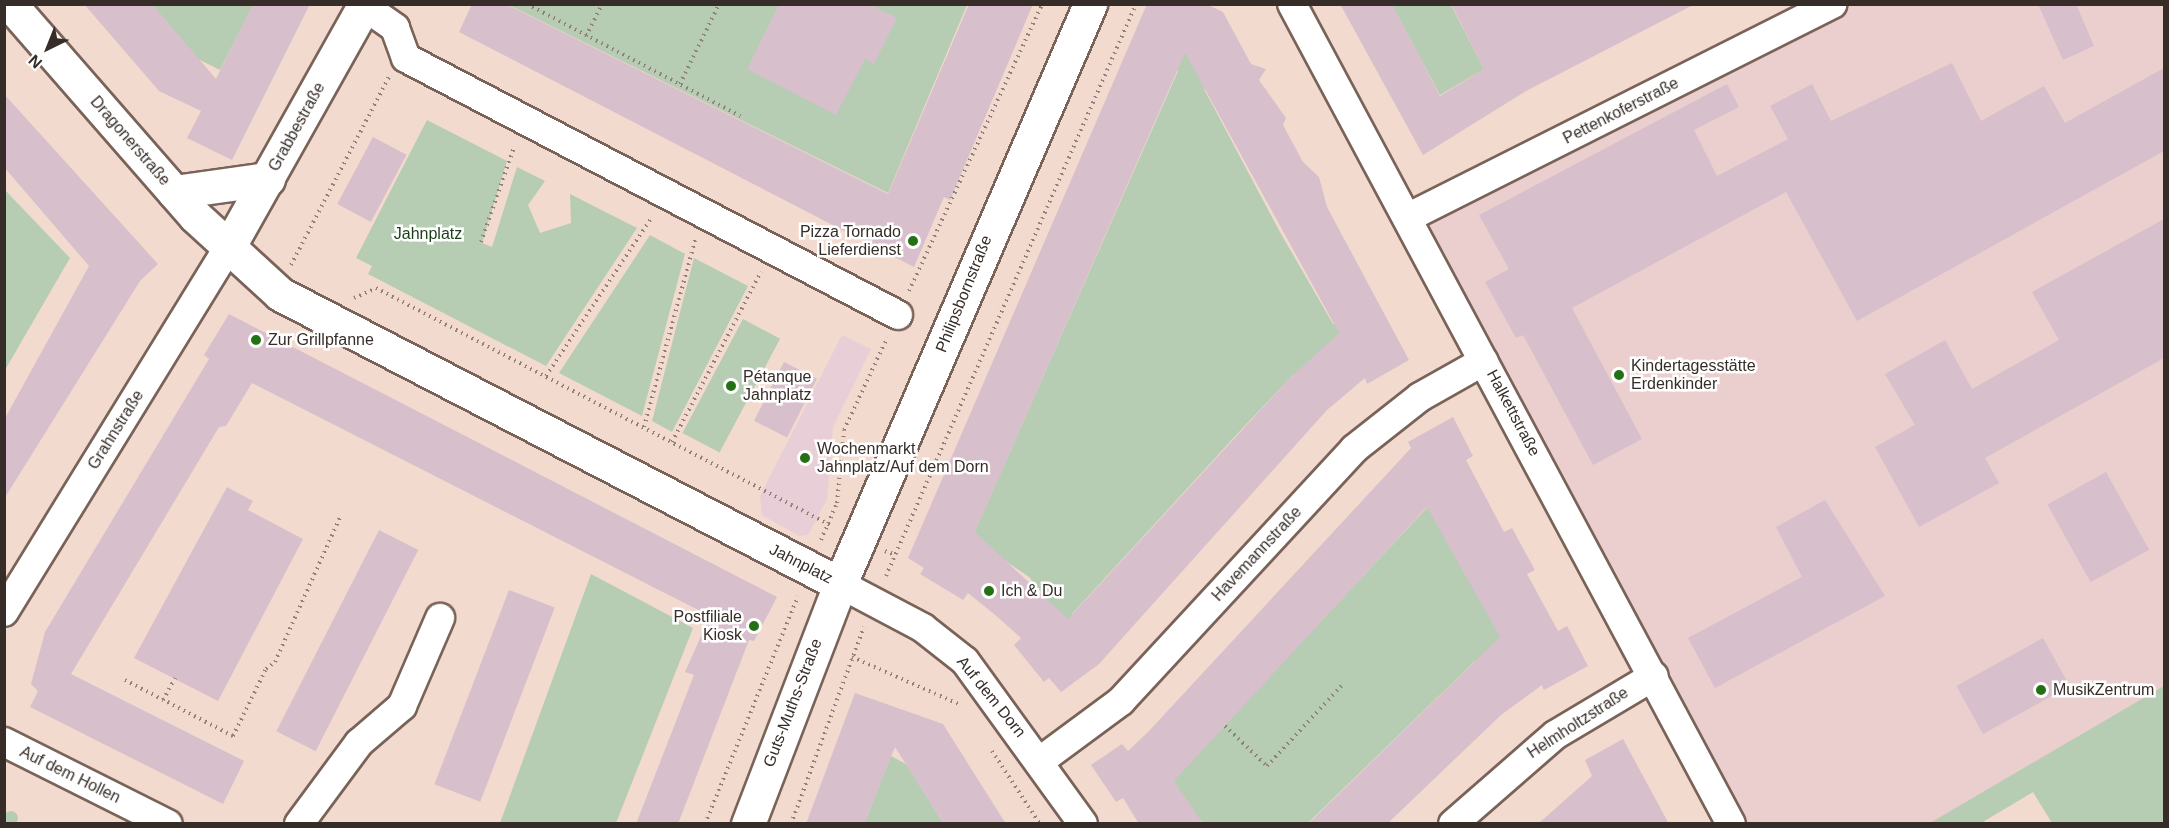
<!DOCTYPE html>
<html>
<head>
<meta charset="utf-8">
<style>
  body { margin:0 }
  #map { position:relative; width:2169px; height:828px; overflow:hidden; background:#f3dace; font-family:Arial,sans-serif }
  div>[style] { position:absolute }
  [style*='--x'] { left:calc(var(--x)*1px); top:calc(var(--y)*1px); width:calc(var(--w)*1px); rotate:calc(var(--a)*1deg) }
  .commercial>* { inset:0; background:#e8ced6 }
  .industrial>* { inset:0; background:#eacfce }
  .green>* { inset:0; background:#b6cdb3; transform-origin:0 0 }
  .round { border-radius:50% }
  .building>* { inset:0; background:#d7bfcc; transform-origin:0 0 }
  .path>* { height:4px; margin-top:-2px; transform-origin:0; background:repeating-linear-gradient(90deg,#908077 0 1.5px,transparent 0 6px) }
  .roads { filter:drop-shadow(2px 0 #796358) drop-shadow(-2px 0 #796358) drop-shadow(0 2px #796358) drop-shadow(0 -2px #796358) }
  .minor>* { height:28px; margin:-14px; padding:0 14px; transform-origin:14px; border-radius:14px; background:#fff }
  .tertiary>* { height:33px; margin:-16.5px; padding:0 16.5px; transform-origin:16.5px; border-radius:16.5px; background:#fff }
  .dots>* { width:16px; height:16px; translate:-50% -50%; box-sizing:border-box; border:3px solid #fff; border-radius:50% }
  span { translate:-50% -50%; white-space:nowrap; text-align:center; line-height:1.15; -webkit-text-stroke:5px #fff; paint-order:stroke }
  .street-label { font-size:16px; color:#362d28 }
  .poi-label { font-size:16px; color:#362d28 }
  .right { translate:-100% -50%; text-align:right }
  .left { translate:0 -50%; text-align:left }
  .park-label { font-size:16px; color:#1a3e17 }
  .frame { position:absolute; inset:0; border:6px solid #362d28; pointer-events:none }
  .north { position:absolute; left:18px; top:18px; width:60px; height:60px; -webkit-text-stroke:4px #fff; paint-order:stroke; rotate:223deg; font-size:16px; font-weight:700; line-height:24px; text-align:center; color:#362d28 }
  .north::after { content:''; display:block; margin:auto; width:21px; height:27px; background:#362d28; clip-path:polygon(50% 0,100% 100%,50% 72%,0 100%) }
</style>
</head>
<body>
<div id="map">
  <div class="commercial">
    <div style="clip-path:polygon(842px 335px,871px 349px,833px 427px,827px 499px,808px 535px,799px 536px,762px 515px,760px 496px)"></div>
  </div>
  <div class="industrial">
    <div style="clip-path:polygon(1832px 5px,2164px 5px,2164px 823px,2052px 823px,2033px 792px,1981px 823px,1731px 823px,1409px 217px)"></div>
  </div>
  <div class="green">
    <div style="clip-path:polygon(152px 5px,253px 5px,220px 70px,198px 59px)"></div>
    <div style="clip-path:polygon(509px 5px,967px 5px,888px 193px)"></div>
    <div style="clip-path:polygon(1392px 5px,1451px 5px,1484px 69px,1440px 95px)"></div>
    <div style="clip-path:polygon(1182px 45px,1212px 85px,1204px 89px,1280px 232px,1333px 324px,1339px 321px,1346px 333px,1291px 377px,1240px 431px,1072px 614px,1070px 629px,1029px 577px,972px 538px,1178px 71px,1172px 68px)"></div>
    <div style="clip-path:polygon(427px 120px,507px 161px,482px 243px,492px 247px,517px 167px,545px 181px,528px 205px,540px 233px,571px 223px,570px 194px,637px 228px,546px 366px,368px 274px,372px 266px,356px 258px)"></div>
    <div style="clip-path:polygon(5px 190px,70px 258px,5px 370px)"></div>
    <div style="clip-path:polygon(650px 235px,685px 254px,642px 416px,559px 373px)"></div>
    <div style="clip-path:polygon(694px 258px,748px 286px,672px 432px,652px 421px)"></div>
    <div style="left:743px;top:319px;width:42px;height:129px;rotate:28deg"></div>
    <div style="clip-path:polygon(1437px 497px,1518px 641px,1474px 662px,1308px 823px,1203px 823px,1169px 784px)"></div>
    <div style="clip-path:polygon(591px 574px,693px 628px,616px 823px,500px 823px)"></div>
    <div style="clip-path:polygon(2164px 686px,2164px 823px,2052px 823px,2033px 792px,1981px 823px,1930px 823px)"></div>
    <div style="clip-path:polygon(891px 756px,906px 764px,944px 824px,864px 824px)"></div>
    <div class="round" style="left:4px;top:811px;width:14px;height:14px"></div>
  </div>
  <div class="building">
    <div style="clip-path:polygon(84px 4px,152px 4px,216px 79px,253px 4px,310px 4px,232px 160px,187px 138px,201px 111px,159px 91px)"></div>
    <div style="clip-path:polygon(472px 4px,506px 4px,888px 194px,969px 4px,1033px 4px,950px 200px,944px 197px,914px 267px,459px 32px)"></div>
    <div style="clip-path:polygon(779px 4px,870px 4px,897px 18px,874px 64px,865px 59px,836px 115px,747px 69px)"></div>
    <div style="clip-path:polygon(evenodd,1147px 4px,1206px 4px,1223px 12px,1251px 64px,1266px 69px,1259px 80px,1286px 118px,1283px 125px,1303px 162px,1319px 177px,1327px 207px,1409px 360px,1367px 384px,1365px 378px,1327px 410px,1099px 664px,1061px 692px,1049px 678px,1044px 682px,1014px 645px,1021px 638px,994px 614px,968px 593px,963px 600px,920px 574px,924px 568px,908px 558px,1147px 4px,1185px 53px,1339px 333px,1291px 377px,1068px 619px,975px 532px,1185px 53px)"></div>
    <div style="clip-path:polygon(1340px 4px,1392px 4px,1440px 96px,1484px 69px,1451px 4px,1695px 4px,1526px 91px,1423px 155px)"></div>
    <div style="clip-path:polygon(2038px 4px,2076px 4px,2094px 46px,2063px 60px)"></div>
    <div style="clip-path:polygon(1952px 63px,1981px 121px,2044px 86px,2065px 123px,2164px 68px,2164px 151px,1857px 321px,1786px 192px,1572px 308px,1642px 439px,1593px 465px,1523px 335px,1516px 338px,1485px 282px,1509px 269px,1479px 215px,1727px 84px,1739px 107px,1694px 130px,1717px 176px,1788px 139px,1770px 106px,1812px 84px,1831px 121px)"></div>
    <div style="clip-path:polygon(4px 94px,158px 264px,140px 281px,4px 499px,4px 420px,89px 266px,4px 167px)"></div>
    <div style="left:373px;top:137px;width:38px;height:76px;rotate:28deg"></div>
    <div style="clip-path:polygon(2164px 219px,2164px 358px,1985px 458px,1999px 483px,1919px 527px,1875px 447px,1915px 425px,1885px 374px,1945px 340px,1972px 389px,2059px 340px,2032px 292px)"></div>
    <div style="clip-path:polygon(229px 314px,777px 597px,754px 641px,749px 640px,678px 824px,636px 824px,694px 675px,685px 672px,710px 616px,252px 383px,226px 426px,219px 427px,71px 674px,244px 761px,223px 804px,30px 707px,38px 691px,31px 684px,45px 632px,209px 359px,204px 355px)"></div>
    <div style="left:784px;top:362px;width:37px;height:66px;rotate:27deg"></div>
    <div style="clip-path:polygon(1453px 417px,1473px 456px,1466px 460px,1504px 532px,1512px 528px,1524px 550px,1535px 570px,1527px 574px,1558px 631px,1567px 626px,1588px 666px,1544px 690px,1542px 685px,1501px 715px,1387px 824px,1308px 824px,1500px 637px,1427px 507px,1174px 781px,1203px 824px,1139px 824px,1123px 798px,1116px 802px,1091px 765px,1122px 744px,1128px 751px,1149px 731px,1411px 448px,1408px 442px)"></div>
    <div style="left:2106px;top:472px;width:89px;height:67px;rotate:61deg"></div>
    <div style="clip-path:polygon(227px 487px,253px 501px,248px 510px,303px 539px,218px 701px,134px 658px)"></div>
    <div style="clip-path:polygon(1825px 500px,1885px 596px,1715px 688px,1688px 638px,1802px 577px,1776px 527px)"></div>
    <div style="left:379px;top:530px;width:44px;height:226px;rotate:27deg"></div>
    <div style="left:509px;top:590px;width:49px;height:208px;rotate:21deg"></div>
    <div style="left:2043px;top:638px;width:55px;height:99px;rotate:61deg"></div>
    <div style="clip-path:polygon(855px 693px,943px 724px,1006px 824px,944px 824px,895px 747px,864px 824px,806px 824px)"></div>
    <div style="clip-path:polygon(1623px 739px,1669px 824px,1538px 824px,1592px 776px,1585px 760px)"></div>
  </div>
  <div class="path">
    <div style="--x:527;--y:4;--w:241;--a:27.7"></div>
    <div style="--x:586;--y:36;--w:36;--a:-63"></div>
    <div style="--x:680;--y:84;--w:89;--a:-64"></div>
    <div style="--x:481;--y:242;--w:101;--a:-70.8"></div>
    <div style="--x:291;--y:265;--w:212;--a:-62.5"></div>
    <div style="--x:909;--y:291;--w:316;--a:-65.1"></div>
    <div style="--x:354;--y:298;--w:24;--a:-24"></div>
    <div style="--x:376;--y:288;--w:514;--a:27.56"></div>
    <div style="--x:546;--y:376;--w:191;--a:-56.3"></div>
    <div style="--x:644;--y:427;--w:194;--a:-74.7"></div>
    <div style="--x:672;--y:442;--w:192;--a:-62.4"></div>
    <div style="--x:821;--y:540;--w:40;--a:-66.6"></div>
    <div style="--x:837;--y:503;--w:73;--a:-84.5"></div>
    <div style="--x:844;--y:430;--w:102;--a:-64.9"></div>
    <div style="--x:885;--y:551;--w:12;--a:20"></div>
    <div style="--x:886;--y:576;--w:624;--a:-66.39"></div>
    <div style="--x:852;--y:657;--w:119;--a:23.8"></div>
    <div style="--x:125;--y:680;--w:122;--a:27.4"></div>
    <div style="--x:233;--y:736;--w:75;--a:-63.8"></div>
    <div style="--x:266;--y:669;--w:11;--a:-38"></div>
    <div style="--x:275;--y:662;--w:161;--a:-65.8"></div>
    <div style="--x:163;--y:700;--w:25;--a:-61"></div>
    <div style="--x:1225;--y:726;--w:58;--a:43.6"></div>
    <div style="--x:1267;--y:766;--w:110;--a:-47.2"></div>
    <div style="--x:992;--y:751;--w:87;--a:56.7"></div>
    <div style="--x:705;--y:824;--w:246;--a:-67.8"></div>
    <div style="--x:791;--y:824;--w:210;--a:-69.7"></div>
  </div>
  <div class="roads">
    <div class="minor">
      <div style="--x:1292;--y:4;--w:930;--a:61.84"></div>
      <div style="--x:364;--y:6;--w:38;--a:35"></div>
      <div style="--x:395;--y:28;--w:32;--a:70"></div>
      <div style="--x:406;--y:58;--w:555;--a:27.58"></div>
      <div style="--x:1409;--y:217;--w:474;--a:-26.7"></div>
      <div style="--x:840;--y:584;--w:94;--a:27.9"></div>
      <div style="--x:923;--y:628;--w:53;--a:38.2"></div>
      <div style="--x:965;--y:661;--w:201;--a:54.1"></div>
      <div style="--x:4;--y:612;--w:427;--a:-58.4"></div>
      <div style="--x:4;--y:742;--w:183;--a:26.6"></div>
      <div style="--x:1040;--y:761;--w:101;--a:-36.5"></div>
      <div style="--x:1121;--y:701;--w:343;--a:-47.2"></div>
      <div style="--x:1354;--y:449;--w:84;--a:-38.2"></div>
      <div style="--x:1420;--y:397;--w:73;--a:-29.4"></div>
      <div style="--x:299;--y:824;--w:101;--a:-53.5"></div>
      <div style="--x:359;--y:743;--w:57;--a:-40.7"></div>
      <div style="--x:402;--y:706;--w:96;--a:-66.6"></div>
      <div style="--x:1453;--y:824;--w:135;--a:-41.1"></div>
      <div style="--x:1555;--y:735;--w:115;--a:-30.8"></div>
    </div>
    <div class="tertiary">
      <div style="--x:10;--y:4;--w:281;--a:48.9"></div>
      <div style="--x:195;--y:216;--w:115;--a:42.5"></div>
      <div style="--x:280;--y:294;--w:631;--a:27.38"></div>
      <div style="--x:174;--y:192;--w:95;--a:-7.9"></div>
      <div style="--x:228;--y:248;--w:280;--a:-60.7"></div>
      <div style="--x:748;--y:824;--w:257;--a:-69"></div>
      <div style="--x:840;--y:584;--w:632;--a:-66.68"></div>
    </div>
  </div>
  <div class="dots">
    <div style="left:913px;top:241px;background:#237015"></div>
    <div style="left:256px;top:340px;background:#237015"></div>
    <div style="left:1619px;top:375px;background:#237015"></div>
    <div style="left:731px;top:386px;background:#237015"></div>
    <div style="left:805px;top:458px;background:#237015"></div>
    <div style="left:989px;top:591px;background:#237015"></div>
    <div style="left:754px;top:626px;background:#237015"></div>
    <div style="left:2041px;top:690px;background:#237015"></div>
  </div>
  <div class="street-label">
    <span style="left:1621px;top:111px;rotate:-27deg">Pettenkoferstraße</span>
    <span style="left:297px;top:127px;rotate:-61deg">Grabbestraße</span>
    <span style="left:130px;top:141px;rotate:49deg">Dragonerstraße</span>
    <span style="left:964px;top:294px;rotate:-68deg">Philipsbornstraße</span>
    <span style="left:1513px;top:413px;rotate:62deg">Halkettstraße</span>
    <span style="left:116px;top:430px;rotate:-58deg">Grahnstraße</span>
    <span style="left:1257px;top:554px;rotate:-47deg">Havemannstraße</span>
    <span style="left:801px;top:564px;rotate:27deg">Jahnplatz</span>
    <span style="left:991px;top:697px;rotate:51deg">Auf dem Dorn</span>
    <span style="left:793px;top:703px;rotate:-69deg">Guts-Muths-Straße</span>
    <span style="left:1578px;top:723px;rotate:-33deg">Helmholtzstraße</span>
    <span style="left:70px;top:775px;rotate:26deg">Auf dem Hollen</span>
  </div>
  <div class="poi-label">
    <span class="right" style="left:901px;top:241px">Pizza Tornado<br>Lieferdienst</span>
    <span class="left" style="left:268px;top:340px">Zur Grillpfanne</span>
    <span class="left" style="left:1631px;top:375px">Kindertagesstätte<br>Erdenkinder</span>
    <span class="left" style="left:743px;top:386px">Pétanque<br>Jahnplatz</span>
    <span class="left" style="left:817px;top:458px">Wochenmarkt<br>Jahnplatz/Auf dem Dorn</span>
    <span class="left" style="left:1001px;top:591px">Ich &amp; Du</span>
    <span class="right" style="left:742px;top:626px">Postfiliale<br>Kiosk</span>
    <span class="left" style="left:2053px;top:690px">MusikZentrum</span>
  </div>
  <div class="park-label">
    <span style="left:428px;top:234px">Jahnplatz</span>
  </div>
  <div class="frame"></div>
  <div class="north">N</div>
</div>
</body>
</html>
